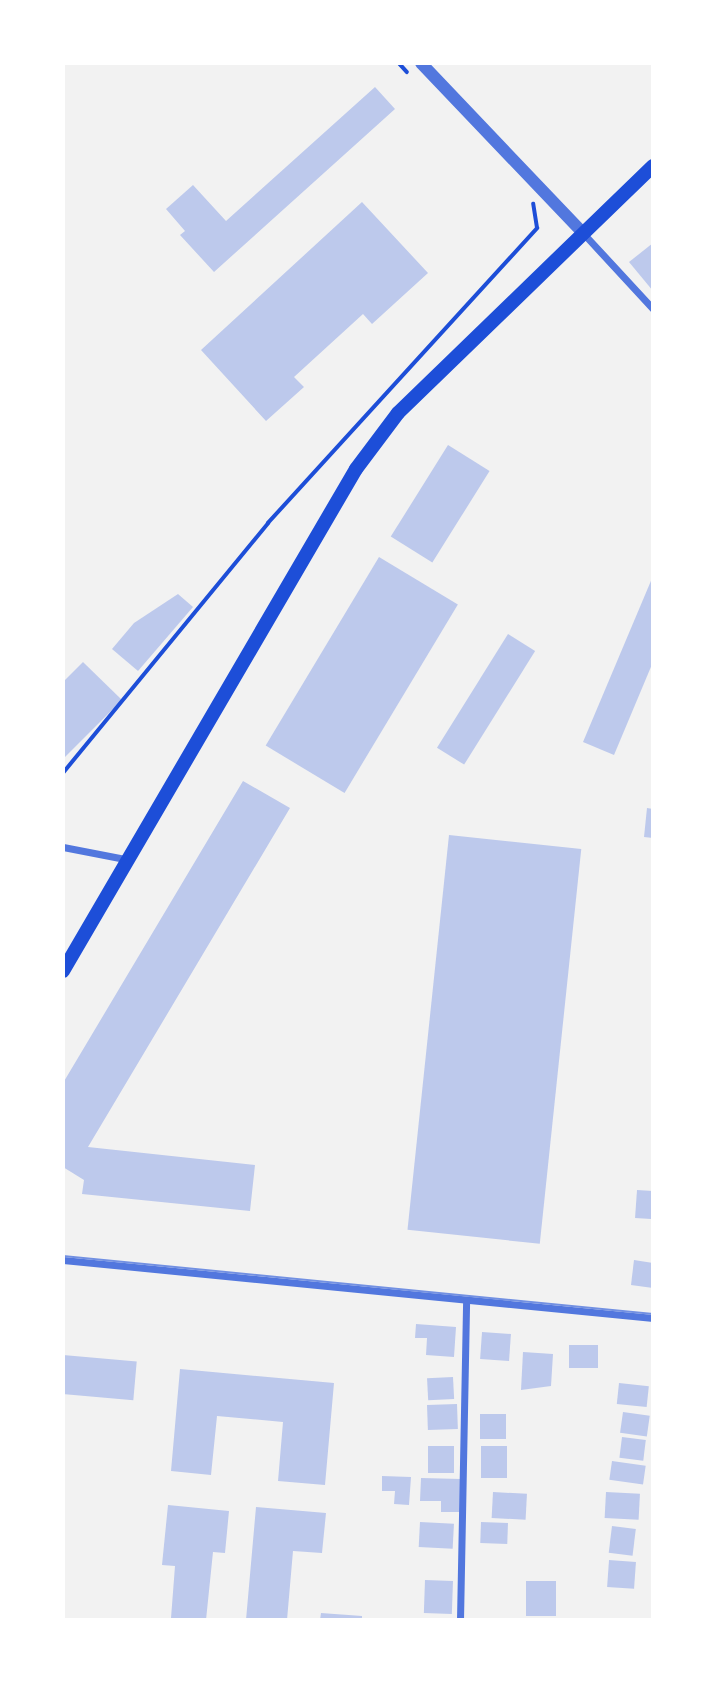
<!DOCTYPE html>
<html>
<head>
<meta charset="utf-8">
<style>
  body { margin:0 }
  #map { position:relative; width:716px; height:1683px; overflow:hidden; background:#f2f2f2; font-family:"Playfair Display",serif }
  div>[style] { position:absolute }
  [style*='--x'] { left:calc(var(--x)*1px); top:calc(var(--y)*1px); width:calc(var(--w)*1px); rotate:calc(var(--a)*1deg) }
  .building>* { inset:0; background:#bdc9ec; transform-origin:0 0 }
  .path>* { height:3.5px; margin:-1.75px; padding:0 1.75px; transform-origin:1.75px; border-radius:1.75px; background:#1d4ed8 }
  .minor>* { height:7px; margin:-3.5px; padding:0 3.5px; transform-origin:3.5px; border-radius:3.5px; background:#5277de }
  .tertiary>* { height:12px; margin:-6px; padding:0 6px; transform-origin:6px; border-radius:6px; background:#5277de }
  .secondary>* { height:14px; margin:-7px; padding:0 7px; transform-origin:7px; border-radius:7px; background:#1d4ed8 }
  .tram>* { height:2px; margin:-1px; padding:0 1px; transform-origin:1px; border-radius:1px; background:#7290e2 }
  span { translate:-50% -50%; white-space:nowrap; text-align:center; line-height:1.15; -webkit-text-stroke:5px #fff; paint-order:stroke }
  .frame { position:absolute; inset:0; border:65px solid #fff; pointer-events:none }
</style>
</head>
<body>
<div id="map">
  <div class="building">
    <div style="clip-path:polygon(375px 87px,395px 109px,214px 272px,180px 235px,185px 231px,166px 209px,193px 185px,226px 221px)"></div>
    <div style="clip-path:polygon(362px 202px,428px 273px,372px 324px,363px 314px,294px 377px,304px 387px,266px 421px,201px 350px)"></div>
    <div style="clip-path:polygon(653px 243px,653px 291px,629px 262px)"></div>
    <div style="left:448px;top:445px;width:49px;height:108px;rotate:32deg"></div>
    <div style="left:379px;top:557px;width:92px;height:220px;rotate:31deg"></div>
    <div style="clip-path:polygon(653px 576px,653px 662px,614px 755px,583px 742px)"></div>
    <div style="clip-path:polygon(178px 594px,193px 607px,138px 671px,112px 649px,134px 623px)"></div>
    <div style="left:508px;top:634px;width:32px;height:134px;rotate:32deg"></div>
    <div style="clip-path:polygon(83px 662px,122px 700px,63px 759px,63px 682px)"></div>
    <div style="clip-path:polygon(243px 781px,290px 808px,88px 1147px,255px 1165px,250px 1211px,82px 1194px,84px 1180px,63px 1167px,63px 1083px)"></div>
    <div style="clip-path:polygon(647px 808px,653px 809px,653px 838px,644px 837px)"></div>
    <div style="left:449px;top:835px;width:133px;height:397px;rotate:6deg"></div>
    <div style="left:637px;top:1190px;width:16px;height:28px;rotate:4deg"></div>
    <div style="clip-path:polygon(634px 1260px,653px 1263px,653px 1288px,631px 1285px)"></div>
    <div style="clip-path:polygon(416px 1324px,456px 1327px,454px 1357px,426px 1355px,427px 1338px,415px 1338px)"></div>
    <div style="left:482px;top:1332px;width:29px;height:27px;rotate:4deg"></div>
    <div style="left:569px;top:1345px;width:29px;height:23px"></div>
    <div style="clip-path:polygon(523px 1352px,553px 1354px,551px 1386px,521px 1390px)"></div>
    <div style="left:63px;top:1355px;width:74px;height:39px;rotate:5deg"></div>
    <div style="clip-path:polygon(180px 1369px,334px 1383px,325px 1485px,278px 1481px,283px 1422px,217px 1416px,211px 1475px,171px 1471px)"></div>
    <div style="left:453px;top:1377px;width:22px;height:26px;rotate:87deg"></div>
    <div style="left:619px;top:1383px;width:30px;height:21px;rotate:6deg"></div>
    <div style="left:457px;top:1404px;width:25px;height:30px;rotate:88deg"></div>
    <div style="left:623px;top:1412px;width:27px;height:21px;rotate:8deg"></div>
    <div style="left:480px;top:1414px;width:26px;height:25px"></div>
    <div style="left:622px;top:1437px;width:24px;height:21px;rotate:7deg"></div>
    <div style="left:428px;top:1446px;width:26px;height:27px"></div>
    <div style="left:481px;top:1446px;width:26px;height:32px"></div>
    <div style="left:612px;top:1461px;width:34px;height:19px;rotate:8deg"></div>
    <div style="clip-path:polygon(382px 1476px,411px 1477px,409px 1505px,394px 1504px,395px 1491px,382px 1491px)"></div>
    <div style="clip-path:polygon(421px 1478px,461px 1479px,460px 1512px,441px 1512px,441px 1501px,420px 1501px)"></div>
    <div style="left:493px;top:1492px;width:34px;height:26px;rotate:3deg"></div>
    <div style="left:606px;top:1492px;width:34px;height:26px;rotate:3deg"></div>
    <div style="clip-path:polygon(168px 1505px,229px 1511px,225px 1553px,213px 1552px,206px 1620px,171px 1618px,175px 1566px,162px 1565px)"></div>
    <div style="clip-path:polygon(256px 1507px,326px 1513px,322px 1553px,293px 1551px,287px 1620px,246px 1620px)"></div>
    <div style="left:420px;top:1522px;width:34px;height:25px;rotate:3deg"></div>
    <div style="left:481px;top:1522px;width:27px;height:21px;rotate:2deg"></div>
    <div style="left:612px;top:1526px;width:24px;height:27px;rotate:7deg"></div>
    <div style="left:609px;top:1560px;width:27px;height:27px;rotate:4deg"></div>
    <div style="left:425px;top:1580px;width:28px;height:33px;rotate:2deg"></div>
    <div style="left:526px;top:1581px;width:30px;height:35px"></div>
    <div style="clip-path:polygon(321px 1613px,362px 1616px,362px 1620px,320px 1620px)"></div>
  </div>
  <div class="path">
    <div style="--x:399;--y:63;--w:12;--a:48"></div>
    <div style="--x:63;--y:773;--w:323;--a:-50.6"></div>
    <div style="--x:268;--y:523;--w:399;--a:-47.6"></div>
    <div style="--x:537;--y:228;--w:24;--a:-99"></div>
  </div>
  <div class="minor">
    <div style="--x:582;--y:232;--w:105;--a:47.3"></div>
    <div style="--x:63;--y:847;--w:63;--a:11"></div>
    <div style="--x:63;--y:1260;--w:593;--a:5.61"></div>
    <div style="--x:460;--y:1620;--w:320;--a:-88.9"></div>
  </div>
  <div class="tertiary">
    <div style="--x:421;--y:63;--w:233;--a:46.4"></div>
  </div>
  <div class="secondary">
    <div style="--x:63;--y:971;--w:581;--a:-59.73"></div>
    <div style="--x:356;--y:469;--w:70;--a:-53.1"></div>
    <div style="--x:398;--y:413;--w:355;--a:-44.1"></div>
  </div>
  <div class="tram">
    <div style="--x:63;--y:1256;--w:593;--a:5.61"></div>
  </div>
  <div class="frame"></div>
</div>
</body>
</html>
